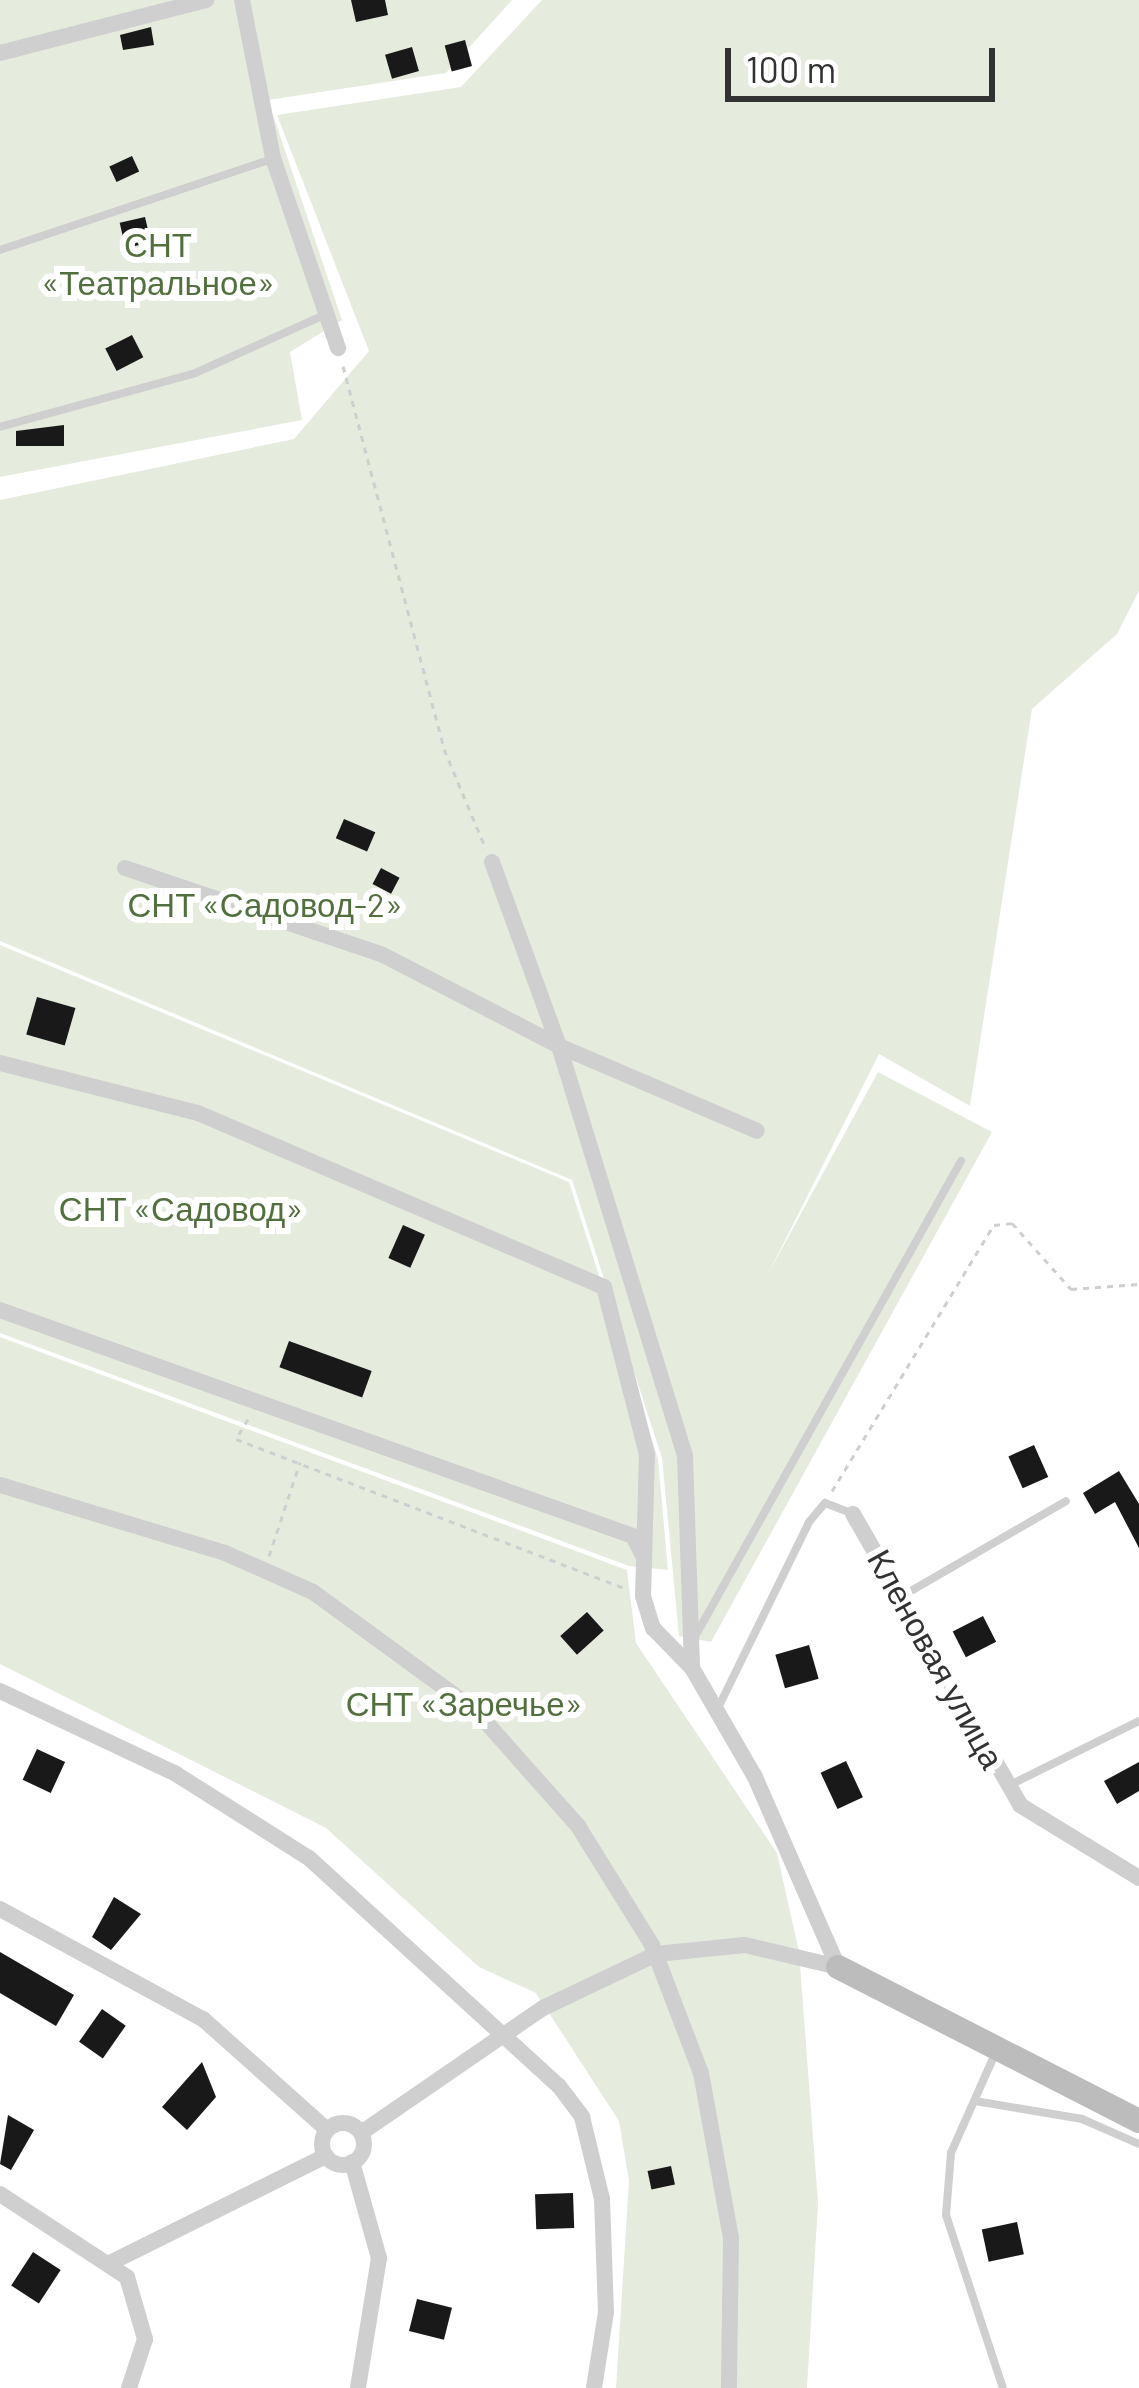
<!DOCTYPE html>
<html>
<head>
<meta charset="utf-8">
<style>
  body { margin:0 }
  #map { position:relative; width:1139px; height:2388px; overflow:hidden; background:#fff; font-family:Barlow,sans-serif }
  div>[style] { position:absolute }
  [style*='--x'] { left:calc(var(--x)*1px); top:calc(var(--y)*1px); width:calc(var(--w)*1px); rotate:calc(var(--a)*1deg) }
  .green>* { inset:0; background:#e5ecde }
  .building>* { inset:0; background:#191919; transform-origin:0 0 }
  .path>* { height:3px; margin-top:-1.5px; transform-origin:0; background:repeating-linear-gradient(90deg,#cfcfcf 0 6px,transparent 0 12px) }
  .lane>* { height:8px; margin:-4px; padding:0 4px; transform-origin:4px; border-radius:4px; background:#cfcfcf }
  .street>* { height:16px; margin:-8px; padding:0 8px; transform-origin:8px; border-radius:8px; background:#cfcfcf }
  .street>.ring { margin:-8px; padding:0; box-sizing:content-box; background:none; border:16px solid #cfcfcf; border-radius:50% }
  .secondary>* { height:24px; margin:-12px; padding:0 12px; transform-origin:12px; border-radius:12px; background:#bcbcbc }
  span { translate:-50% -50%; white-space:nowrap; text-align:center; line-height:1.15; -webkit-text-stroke:12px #fff; paint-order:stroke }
  .park-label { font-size:33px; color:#52703e }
  .street-label { font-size:33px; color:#323232 }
  .scale { position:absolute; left:725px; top:48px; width:270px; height:54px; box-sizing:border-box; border:6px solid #323232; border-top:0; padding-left:15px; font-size:36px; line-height:42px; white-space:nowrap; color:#323232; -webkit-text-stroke:9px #fff; paint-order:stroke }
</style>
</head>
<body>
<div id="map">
  <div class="green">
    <div style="clip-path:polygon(0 0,512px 0,446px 73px,268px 100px,342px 320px,290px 352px,302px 420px,0 477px)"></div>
    <div style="clip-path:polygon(542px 0,1139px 0,1139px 591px,1117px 634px,1032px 709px,970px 1106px,879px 1054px,767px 1276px,878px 1072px,992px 1132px,711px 1642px,679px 1636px,662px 1458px,572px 1180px,0 941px,0 500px,294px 439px,369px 351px,277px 115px,461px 87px)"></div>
    <div style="clip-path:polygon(0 945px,569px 1182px,658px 1459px,668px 1570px,629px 1566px,0 1333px)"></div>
    <div style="clip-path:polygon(0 1337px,627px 1570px,636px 1643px,777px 1853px,799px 1952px,818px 2203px,807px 2388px,616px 2388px,629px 2181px,619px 2121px,536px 1993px,479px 1967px,326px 1828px,0 1664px)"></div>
  </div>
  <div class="building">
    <div style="clip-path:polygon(351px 0,385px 0,388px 15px,356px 22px)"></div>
    <div style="clip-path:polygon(151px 27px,154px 45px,123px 50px,120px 35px)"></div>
    <div style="left:465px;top:40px;width:27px;height:21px;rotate:75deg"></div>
    <div style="left:412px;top:47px;width:25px;height:28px;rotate:74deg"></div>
    <div style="left:132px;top:156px;width:17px;height:25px;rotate:65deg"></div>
    <div style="left:145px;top:217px;width:26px;height:26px;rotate:77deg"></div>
    <div style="left:132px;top:335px;width:25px;height:30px;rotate:63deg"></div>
    <div style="clip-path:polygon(64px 425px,64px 446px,16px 446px,16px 431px)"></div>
    <div style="left:344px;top:819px;width:34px;height:21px;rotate:23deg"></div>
    <div style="left:381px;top:868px;width:21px;height:18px;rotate:28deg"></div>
    <div style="left:37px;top:997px;width:40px;height:39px;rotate:16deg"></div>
    <div style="left:403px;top:1225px;width:24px;height:36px;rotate:24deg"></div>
    <div style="left:289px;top:1341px;width:88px;height:28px;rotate:20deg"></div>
    <div style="left:1034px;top:1445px;width:35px;height:28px;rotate:66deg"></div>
    <div style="clip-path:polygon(1119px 1471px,1139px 1504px,1139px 1548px,1115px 1502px,1095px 1514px,1083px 1493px)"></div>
    <div style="left:587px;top:1612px;width:25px;height:36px;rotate:48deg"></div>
    <div style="left:983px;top:1616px;width:29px;height:34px;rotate:63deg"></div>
    <div style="left:809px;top:1645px;width:35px;height:35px;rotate:74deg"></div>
    <div style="left:37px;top:1749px;width:31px;height:34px;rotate:25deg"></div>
    <div style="left:846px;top:1761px;width:40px;height:28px;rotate:65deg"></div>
    <div style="clip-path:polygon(1139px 1762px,1139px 1791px,1117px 1804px,1104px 1781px)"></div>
    <div style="clip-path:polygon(114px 1897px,141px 1914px,111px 1950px,92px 1937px)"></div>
    <div style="clip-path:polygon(0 1952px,74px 1995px,56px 2026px,0 1993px)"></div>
    <div style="left:102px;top:2009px;width:29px;height:40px;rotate:35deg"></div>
    <div style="clip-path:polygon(202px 2062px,216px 2097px,187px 2130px,162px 2107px)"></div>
    <div style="clip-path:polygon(8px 2115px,34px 2130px,11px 2170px,0 2164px)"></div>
    <div style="left:671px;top:2166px;width:19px;height:24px;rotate:78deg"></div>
    <div style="left:573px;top:2193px;width:35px;height:38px;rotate:88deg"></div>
    <div style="left:1017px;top:2222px;width:33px;height:36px;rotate:78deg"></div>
    <div style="left:33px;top:2252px;width:33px;height:40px;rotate:33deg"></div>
    <div style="left:417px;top:2299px;width:36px;height:33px;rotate:14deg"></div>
  </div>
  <div class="path">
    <div style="--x:343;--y:366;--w:396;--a:75.2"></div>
    <div style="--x:444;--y:749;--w:103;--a:67.2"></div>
    <div style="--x:248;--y:1419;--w:23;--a:121"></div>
    <div style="--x:236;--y:1439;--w:417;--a:21"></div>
    <div style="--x:832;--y:1491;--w:311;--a:-58.7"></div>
    <div style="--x:994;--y:1225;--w:18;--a:-6"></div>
    <div style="--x:1012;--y:1223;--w:89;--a:48.2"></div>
    <div style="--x:1071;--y:1289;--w:68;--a:-4.2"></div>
    <div style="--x:269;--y:1556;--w:99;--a:-71.7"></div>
  </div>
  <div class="lane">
    <div style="--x:0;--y:250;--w:287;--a:-18.5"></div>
    <div style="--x:0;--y:427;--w:200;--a:-15.4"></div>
    <div style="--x:193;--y:374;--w:144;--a:-24.2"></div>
    <div style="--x:904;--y:1595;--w:187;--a:-30.1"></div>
    <div style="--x:697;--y:1633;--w:541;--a:-60.78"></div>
    <div style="--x:718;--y:1708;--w:207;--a:-63.9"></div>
    <div style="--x:809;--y:1522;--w:25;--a:-50"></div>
    <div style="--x:825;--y:1503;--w:28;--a:21"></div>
    <div style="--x:1008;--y:1786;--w:146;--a:-26.4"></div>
    <div style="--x:995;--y:2054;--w:108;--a:114"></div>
    <div style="--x:951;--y:2153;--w:62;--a:94.6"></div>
    <div style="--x:946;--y:2215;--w:182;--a:71.8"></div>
    <div style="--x:975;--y:2101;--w:109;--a:9.5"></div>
    <div style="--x:1082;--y:2119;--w:62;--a:23.7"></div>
  </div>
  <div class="street">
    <div style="--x:242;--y:0;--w:161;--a:78.9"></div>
    <div style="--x:273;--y:158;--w:201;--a:71.1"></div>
    <div style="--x:0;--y:53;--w:213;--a:-14.4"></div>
    <div style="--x:492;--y:862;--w:196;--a:70"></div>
    <div style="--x:559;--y:1046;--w:215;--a:23.2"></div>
    <div style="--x:125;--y:868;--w:272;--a:18.6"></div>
    <div style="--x:383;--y:955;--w:198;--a:27.3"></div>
    <div style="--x:559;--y:1046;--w:429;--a:72.9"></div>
    <div style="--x:685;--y:1456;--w:212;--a:88.1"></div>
    <div style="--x:0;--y:1063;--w:204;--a:14.2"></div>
    <div style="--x:198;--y:1113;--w:442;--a:23.2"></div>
    <div style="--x:604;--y:1287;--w:172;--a:75.6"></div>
    <div style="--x:647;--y:1454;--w:142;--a:91.6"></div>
    <div style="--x:643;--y:1596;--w:34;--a:73"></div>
    <div style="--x:653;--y:1628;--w:56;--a:45.7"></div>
    <div style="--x:692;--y:1668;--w:126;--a:60"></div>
    <div style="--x:755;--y:1777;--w:207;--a:66.4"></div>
    <div style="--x:0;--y:1310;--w:672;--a:19.65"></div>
    <div style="--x:633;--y:1536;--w:22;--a:63"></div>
    <div style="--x:0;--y:1485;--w:235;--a:16.8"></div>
    <div style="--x:225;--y:1553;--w:96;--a:23.9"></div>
    <div style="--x:313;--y:1592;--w:202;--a:36.1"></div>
    <div style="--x:476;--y:1711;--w:154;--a:48.4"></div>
    <div style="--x:578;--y:1826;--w:140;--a:58.1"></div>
    <div style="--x:652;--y:1945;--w:137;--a:69.1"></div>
    <div style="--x:701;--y:2073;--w:168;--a:79.7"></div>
    <div style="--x:731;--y:2238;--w:150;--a:90.8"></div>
    <div style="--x:853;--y:1514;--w:336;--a:60.1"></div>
    <div style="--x:1020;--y:1805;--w:140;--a:31.5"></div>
    <div style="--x:0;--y:1691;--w:195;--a:25.2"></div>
    <div style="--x:176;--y:1774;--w:157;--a:32.3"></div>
    <div style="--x:309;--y:1858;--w:338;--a:42.4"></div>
    <div style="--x:559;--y:2086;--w:39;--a:53"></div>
    <div style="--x:582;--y:2117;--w:84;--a:76.3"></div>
    <div style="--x:602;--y:2199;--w:113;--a:88"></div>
    <div style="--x:606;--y:2312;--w:77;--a:99"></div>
    <div style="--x:0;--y:1909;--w:231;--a:28.5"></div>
    <div style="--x:203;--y:2019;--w:166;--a:41.8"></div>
    <div class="ring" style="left:322px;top:2123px;width:26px;height:26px"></div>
    <div style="--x:361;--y:2133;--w:221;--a:-34.5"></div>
    <div style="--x:543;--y:2008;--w:125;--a:-25.5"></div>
    <div style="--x:656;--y:1954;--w:89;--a:-5.8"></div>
    <div style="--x:745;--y:1945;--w:96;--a:13.3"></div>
    <div style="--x:352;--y:2162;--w:100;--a:74.3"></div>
    <div style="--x:379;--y:2258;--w:132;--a:99.2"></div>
    <div style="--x:0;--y:2194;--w:152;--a:33.2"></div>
    <div style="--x:127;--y:2277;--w:65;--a:73.8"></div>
    <div style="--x:145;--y:2339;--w:52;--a:108.1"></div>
    <div style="--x:112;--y:2262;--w:239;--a:-26.4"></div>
  </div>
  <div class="secondary">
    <div style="--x:838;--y:1967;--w:338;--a:27.1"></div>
  </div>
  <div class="park-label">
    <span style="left:158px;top:264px">СНТ<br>«Театральное»</span>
    <span style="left:265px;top:905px">СНТ «Садовод-2»</span>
    <span style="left:181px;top:1209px">СНТ «Садовод»</span>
    <span style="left:464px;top:1704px">СНТ «Заречье»</span>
  </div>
  <div class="street-label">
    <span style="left:936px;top:1659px;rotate:61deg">Кленовая улица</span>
  </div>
  <div class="scale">100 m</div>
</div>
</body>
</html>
